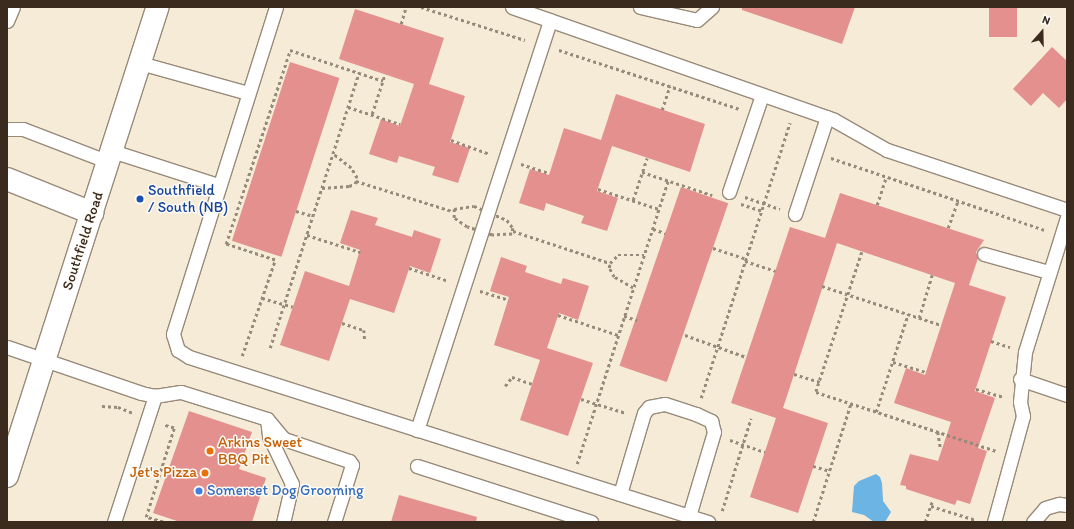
<!DOCTYPE html>
<html>
<head>
<meta charset="utf-8">
<style>
  body { margin:0 }
  #map { position:relative; width:1074px; height:529px; overflow:hidden; background:#f5ebd6; font-family:Itim,sans-serif }
  div>[style] { position:absolute }
  [style*='--x'] { left:calc(var(--x)*1px); top:calc(var(--y)*1px); width:calc(var(--w)*1px); rotate:calc(var(--a)*1deg) }
  .water>* { inset:0; background:#6bb4e3 }
  .building>* { inset:0; background:#e3908f; transform-origin:0 0 }
  .path>* { height:2.5px; margin-top:-1.25px; transform-origin:0; background:repeating-linear-gradient(90deg,#988a7a 0 3px,transparent 0 6px) }
  .roads { filter:drop-shadow(1px 0 #988a7a) drop-shadow(-1px 0 #988a7a) drop-shadow(0 1px #988a7a) drop-shadow(0 -1px #988a7a) }
  .service>* { height:13px; margin:-6.5px; padding:0 6.5px; transform-origin:6.5px; border-radius:6.5px; background:#fff }
  .minor>* { height:22px; margin:-11px; padding:0 11px; transform-origin:11px; border-radius:11px; background:#fff }
  .secondary>* { height:22px; margin:-11px; padding:0 11px; transform-origin:11px; border-radius:11px; background:#fff }
  .dots>* { width:11px; height:11px; translate:-50% -50%; box-sizing:border-box; border:2px solid #fdfcf7; border-radius:50% }
  span { translate:-50% -50%; white-space:nowrap; text-align:center; line-height:1.15; -webkit-text-stroke:3px #fdfcf7; paint-order:stroke }
  .transit-label { font-size:15px; color:#164399 }
  .left { translate:0 -50%; text-align:left }
  .street-label { font-size:15px; color:#3b2a1e }
  .food-label { font-size:15px; color:#c56008 }
  .right { translate:-100% -50%; text-align:right }
  .shop-label { font-size:15px; color:#366cbe }
  .frame { position:absolute; inset:0; border:8px solid #3b2a1e; pointer-events:none }
  .north { position:absolute; left:1022px; top:12px; width:40px; height:40px; -webkit-text-stroke:3px #fdfcf7; paint-order:stroke; rotate:20deg; font-size:11px; font-weight:700; line-height:16px; text-align:center; color:#3b2a1e }
  .north::after { content:''; display:block; margin:auto; width:14px; height:18px; background:#3b2a1e; clip-path:polygon(50% 0,100% 100%,50% 72%,0 100%) }
</style>
</head>
<body>
<div id="map">
  <div class="water">
    <div style="clip-path:polygon(876px 474px,880px 477px,882px 483px,883px 501px,891px 512px,885px 522px,874px 522px,864px 515px,852px 512px,854px 486px,859px 481px)"></div>
  </div>
  <div class="building">
    <div style="clip-path:polygon(742px 7px,855px 7px,842px 44px,742px 10px)"></div>
    <div style="left:989px;top:7px;width:28px;height:30px"></div>
    <div style="clip-path:polygon(355px 9px,444px 38px,429px 84px,465px 96px,450px 142px,470px 148px,458px 183px,432px 175px,435px 167px,399px 156px,397px 163px,369px 154px,381px 119px,400px 126px,414px 84px,339px 59px)"></div>
    <div style="clip-path:polygon(1052px 47px,1067px 61px,1067px 99px,1059px 108px,1043px 93px,1031px 106px,1013px 89px)"></div>
    <div style="left:290px;top:62px;width:52px;height:188px;rotate:18deg"></div>
    <div style="clip-path:polygon(616px 94px,705px 124px,690px 172px,612px 146px,597px 191px,618px 198px,607px 231px,581px 223px,584px 216px,546px 203px,544px 211px,519px 203px,530px 169px,549px 175px,564px 128px,601px 140px)"></div>
    <div style="left:681px;top:187px;width:50px;height:189px;rotate:19deg"></div>
    <div style="clip-path:polygon(840px 193px,984px 240px,976px 252px,978px 258px,969px 285px,1006px 297px,975px 391px,995px 398px,978px 448px,987px 451px,970px 504px,957px 500px,955px 505px,906px 489px,906px 486px,900px 485px,910px 454px,938px 461px,951px 422px,894px 403px,906px 368px,925px 375px,955px 283px,837px 243px,783px 408px,828px 423px,798px 513px,750px 497px,776px 418px,731px 403px,790px 227px,825px 238px)"></div>
    <div style="clip-path:polygon(351px 210px,378px 218px,375px 225px,412px 237px,414px 230px,441px 239px,430px 273px,410px 266px,394px 313px,350px 299px,329px 361px,280px 345px,305px 271px,349px 286px,360px 250px,340px 243px)"></div>
    <div style="clip-path:polygon(501px 257px,527px 266px,525px 272px,561px 284px,563px 278px,589px 286px,578px 320px,559px 313px,547px 348px,593px 363px,568px 436px,520px 420px,540px 360px,494px 345px,509px 297px,490px 291px)"></div>
    <div style="clip-path:polygon(189px 411px,252px 432px,239px 469px,266px 478px,252px 522px,180px 522px,153px 513px)"></div>
    <div style="clip-path:polygon(399px 495px,477px 517px,476px 522px,391px 522px)"></div>
  </div>
  <div class="path">
    <div style="--x:421;--y:7;--w:109;--a:17.6"></div>
    <div style="--x:401;--y:24;--w:18;--a:-74"></div>
    <div style="--x:559;--y:50;--w:190;--a:18.1"></div>
    <div style="--x:348;--y:107;--w:55;--a:18.1"></div>
    <div style="--x:662;--y:110;--w:25;--a:-72"></div>
    <div style="--x:372;--y:114;--w:42;--a:-72"></div>
    <div style="--x:451;--y:140;--w:41;--a:19.7"></div>
    <div style="--x:831;--y:158;--w:226;--a:18.6"></div>
    <div style="--x:521;--y:164;--w:29;--a:18"></div>
    <div style="--x:642;--y:172;--w:74;--a:18.2"></div>
    <div style="--x:356;--y:181;--w:101;--a:17.4"></div>
    <div style="--x:322;--y:188;--w:27;--a:-4"></div>
    <div style="--x:349;--y:186;--w:6;--a:-18"></div>
    <div style="--x:355;--y:184;--w:6;--a:-72"></div>
    <div style="--x:357;--y:178;--w:12;--a:-121"></div>
    <div style="--x:351;--y:168;--w:23;--a:-142"></div>
    <div style="--x:598;--y:189;--w:64;--a:18.2"></div>
    <div style="--x:745;--y:197;--w:37;--a:19"></div>
    <div style="--x:633;--y:200;--w:44;--a:-71.6"></div>
    <div style="--x:741;--y:204;--w:22;--a:18"></div>
    <div style="--x:877;--y:205;--w:29;--a:-72"></div>
    <div style="--x:474;--y:206;--w:36;--a:23"></div>
    <div style="--x:507;--y:220;--w:10;--a:53"></div>
    <div style="--x:513;--y:228;--w:6;--a:99"></div>
    <div style="--x:512;--y:234;--w:20;--a:177"></div>
    <div style="--x:492;--y:235;--w:26;--a:-162"></div>
    <div style="--x:467;--y:227;--w:16;--a:-145"></div>
    <div style="--x:454;--y:218;--w:9;--a:-90"></div>
    <div style="--x:454;--y:209;--w:20;--a:-9"></div>
    <div style="--x:296;--y:211;--w:18;--a:16"></div>
    <div style="--x:948;--y:228;--w:29;--a:-70"></div>
    <div style="--x:653;--y:229;--w:13;--a:18"></div>
    <div style="--x:513;--y:231;--w:102;--a:18.3"></div>
    <div style="--x:307;--y:235;--w:56;--a:17.8"></div>
    <div style="--x:713;--y:248;--w:35;--a:18"></div>
    <div style="--x:862;--y:252;--w:147;--a:108.2"></div>
    <div style="--x:816;--y:392;--w:189;--a:18.1"></div>
    <div style="--x:745;--y:261;--w:32;--a:18"></div>
    <div style="--x:409;--y:268;--w:40;--a:18"></div>
    <div style="--x:822;--y:286;--w:125;--a:18.1"></div>
    <div style="--x:633;--y:288;--w:22;--a:-150"></div>
    <div style="--x:614;--y:277;--w:10;--a:-119"></div>
    <div style="--x:609;--y:268;--w:5;--a:-79"></div>
    <div style="--x:610;--y:263;--w:11;--a:-45"></div>
    <div style="--x:618;--y:255;--w:26;--a:0"></div>
    <div style="--x:480;--y:291;--w:30;--a:17"></div>
    <div style="--x:262;--y:298;--w:32;--a:16"></div>
    <div style="--x:558;--y:315;--w:63;--a:18.4"></div>
    <div style="--x:624;--y:316;--w:14;--a:17"></div>
    <div style="--x:919;--y:318;--w:45;--a:-73.2"></div>
    <div style="--x:342;--y:323;--w:23;--a:18"></div>
    <div style="--x:364;--y:330;--w:11;--a:85"></div>
    <div style="--x:685;--y:335;--w:65;--a:19.8"></div>
    <div style="--x:991;--y:341;--w:20;--a:18"></div>
    <div style="--x:270;--y:348;--w:289;--a:-72.1"></div>
    <div style="--x:242;--y:356;--w:102;--a:-71"></div>
    <div style="--x:275;--y:260;--w:52;--a:-161.9"></div>
    <div style="--x:226;--y:244;--w:204;--a:-71.7"></div>
    <div style="--x:290;--y:50;--w:98;--a:18.4"></div>
    <div style="--x:893;--y:362;--w:34;--a:17"></div>
    <div style="--x:794;--y:374;--w:27;--a:17"></div>
    <div style="--x:505;--y:386;--w:11;--a:-52"></div>
    <div style="--x:512;--y:377;--w:21;--a:19"></div>
    <div style="--x:976;--y:389;--w:29;--a:16"></div>
    <div style="--x:701;--y:398;--w:289;--a:-72.1"></div>
    <div style="--x:581;--y:399;--w:47;--a:17.3"></div>
    <div style="--x:102;--y:406;--w:16;--a:4"></div>
    <div style="--x:118;--y:407;--w:16;--a:22"></div>
    <div style="--x:876;--y:412;--w:103;--a:-71.9"></div>
    <div style="--x:938;--y:432;--w:18;--a:81"></div>
    <div style="--x:730;--y:440;--w:37;--a:19"></div>
    <div style="--x:577;--y:464;--w:298;--a:-72.2"></div>
    <div style="--x:813;--y:466;--w:18;--a:16"></div>
    <div style="--x:931;--y:506;--w:47;--a:17.3"></div>
    <div style="--x:722;--y:511;--w:97;--a:-72.7"></div>
    <div style="--x:163;--y:522;--w:18;--a:-164"></div>
    <div style="--x:146;--y:517;--w:93;--a:-72.5"></div>
    <div style="--x:174;--y:428;--w:10;--a:-163"></div>
    <div style="--x:813;--y:522;--w:125;--a:-72.3"></div>
    <div style="--x:925;--y:522;--w:24;--a:-71"></div>
  </div>
  <div class="roads">
    <div class="service">
      <div style="--x:276;--y:7;--w:343;--a:107.5"></div>
      <div style="--x:173;--y:334;--w:17;--a:73"></div>
      <div style="--x:178;--y:350;--w:13;--a:32"></div>
      <div style="--x:189;--y:357;--w:545;--a:17.64"></div>
      <div style="--x:512;--y:7;--w:341;--a:19.3"></div>
      <div style="--x:834;--y:120;--w:61;--a:29.5"></div>
      <div style="--x:887;--y:150;--w:190;--a:18.4"></div>
      <div style="--x:640;--y:7;--w:58;--a:12.8"></div>
      <div style="--x:697;--y:20;--w:20;--a:-41"></div>
      <div style="--x:7;--y:21;--w:15;--a:-67"></div>
      <div style="--x:140;--y:63;--w:112;--a:15.5"></div>
      <div style="--x:7;--y:129;--w:16;--a:0"></div>
      <div style="--x:23;--y:129;--w:92;--a:21"></div>
      <div style="--x:112;--y:151;--w:111;--a:17.8"></div>
      <div style="--x:729;--y:192;--w:102;--a:-71.2"></div>
      <div style="--x:795;--y:214;--w:102;--a:-71.7"></div>
      <div style="--x:984;--y:254;--w:67;--a:15.5"></div>
      <div style="--x:7;--y:347;--w:142;--a:18.9"></div>
      <div style="--x:141;--y:393;--w:14;--a:12"></div>
      <div style="--x:155;--y:396;--w:26;--a:-9"></div>
      <div style="--x:181;--y:392;--w:90;--a:17.4"></div>
      <div style="--x:267;--y:419;--w:26;--a:50"></div>
      <div style="--x:284;--y:439;--w:69;--a:18.7"></div>
      <div style="--x:349;--y:461;--w:5;--a:53"></div>
      <div style="--x:352;--y:465;--w:60;--a:107.5"></div>
      <div style="--x:1020;--y:379;--w:50;--a:18.8"></div>
      <div style="--x:267;--y:419;--w:17;--a:83"></div>
      <div style="--x:269;--y:436;--w:53;--a:64.4"></div>
      <div style="--x:292;--y:484;--w:39;--a:103"></div>
      <div style="--x:417;--y:430;--w:431;--a:-72"></div>
      <div style="--x:417;--y:466;--w:183;--a:17.8"></div>
      <div style="--x:620;--y:494;--w:84;--a:-73.5"></div>
      <div style="--x:644;--y:413;--w:8;--a:-50"></div>
      <div style="--x:649;--y:407;--w:16;--a:-11"></div>
      <div style="--x:665;--y:404;--w:33;--a:18"></div>
      <div style="--x:696;--y:414;--w:17;--a:25"></div>
      <div style="--x:711;--y:421;--w:11;--a:75"></div>
      <div style="--x:714;--y:432;--w:88;--a:106.6"></div>
      <div style="--x:114;--y:522;--w:133;--a:-72"></div>
      <div style="--x:994;--y:522;--w:110;--a:-74.7"></div>
      <div style="--x:1023;--y:416;--w:14;--a:-102"></div>
      <div style="--x:1020;--y:402;--w:50;--a:-84.3"></div>
      <div style="--x:1025;--y:352;--w:141;--a:-72.7"></div>
      <div style="--x:1033;--y:522;--w:18;--a:-49"></div>
      <div style="--x:1045;--y:508;--w:15;--a:-16"></div>
      <div style="--x:1059;--y:504;--w:8;--a:7"></div>
    </div>
    <div class="minor">
      <div style="--x:7;--y:179;--w:92;--a:21.8"></div>
    </div>
    <div class="secondary">
      <div style="--x:7;--y:476;--w:493;--a:-72.2"></div>
    </div>
  </div>
  <div class="dots">
    <div style="left:140px;top:199px;background:#1a4fb4"></div>
    <div style="left:210px;top:451px;background:#e8710a"></div>
    <div style="left:205px;top:473px;background:#e8710a"></div>
    <div style="left:199px;top:491px;background:#3f7fe0"></div>
  </div>
  <div class="transit-label">
    <span class="left" style="left:148px;top:199px">Southfield<br>/ South (NB)</span>
  </div>
  <div class="street-label">
    <span style="left:83px;top:241px;rotate:-72deg">Southfield Road</span>
  </div>
  <div class="food-label">
    <span class="left" style="left:218px;top:451px">Arkins Sweet<br>BBQ Pit</span>
    <span class="right" style="left:197px;top:473px">Jet's Pizza</span>
  </div>
  <div class="shop-label">
    <span class="left" style="left:207px;top:491px">Somerset Dog Grooming</span>
  </div>
  <div class="frame"></div>
  <div class="north">N</div>
</div>
</body>
</html>
